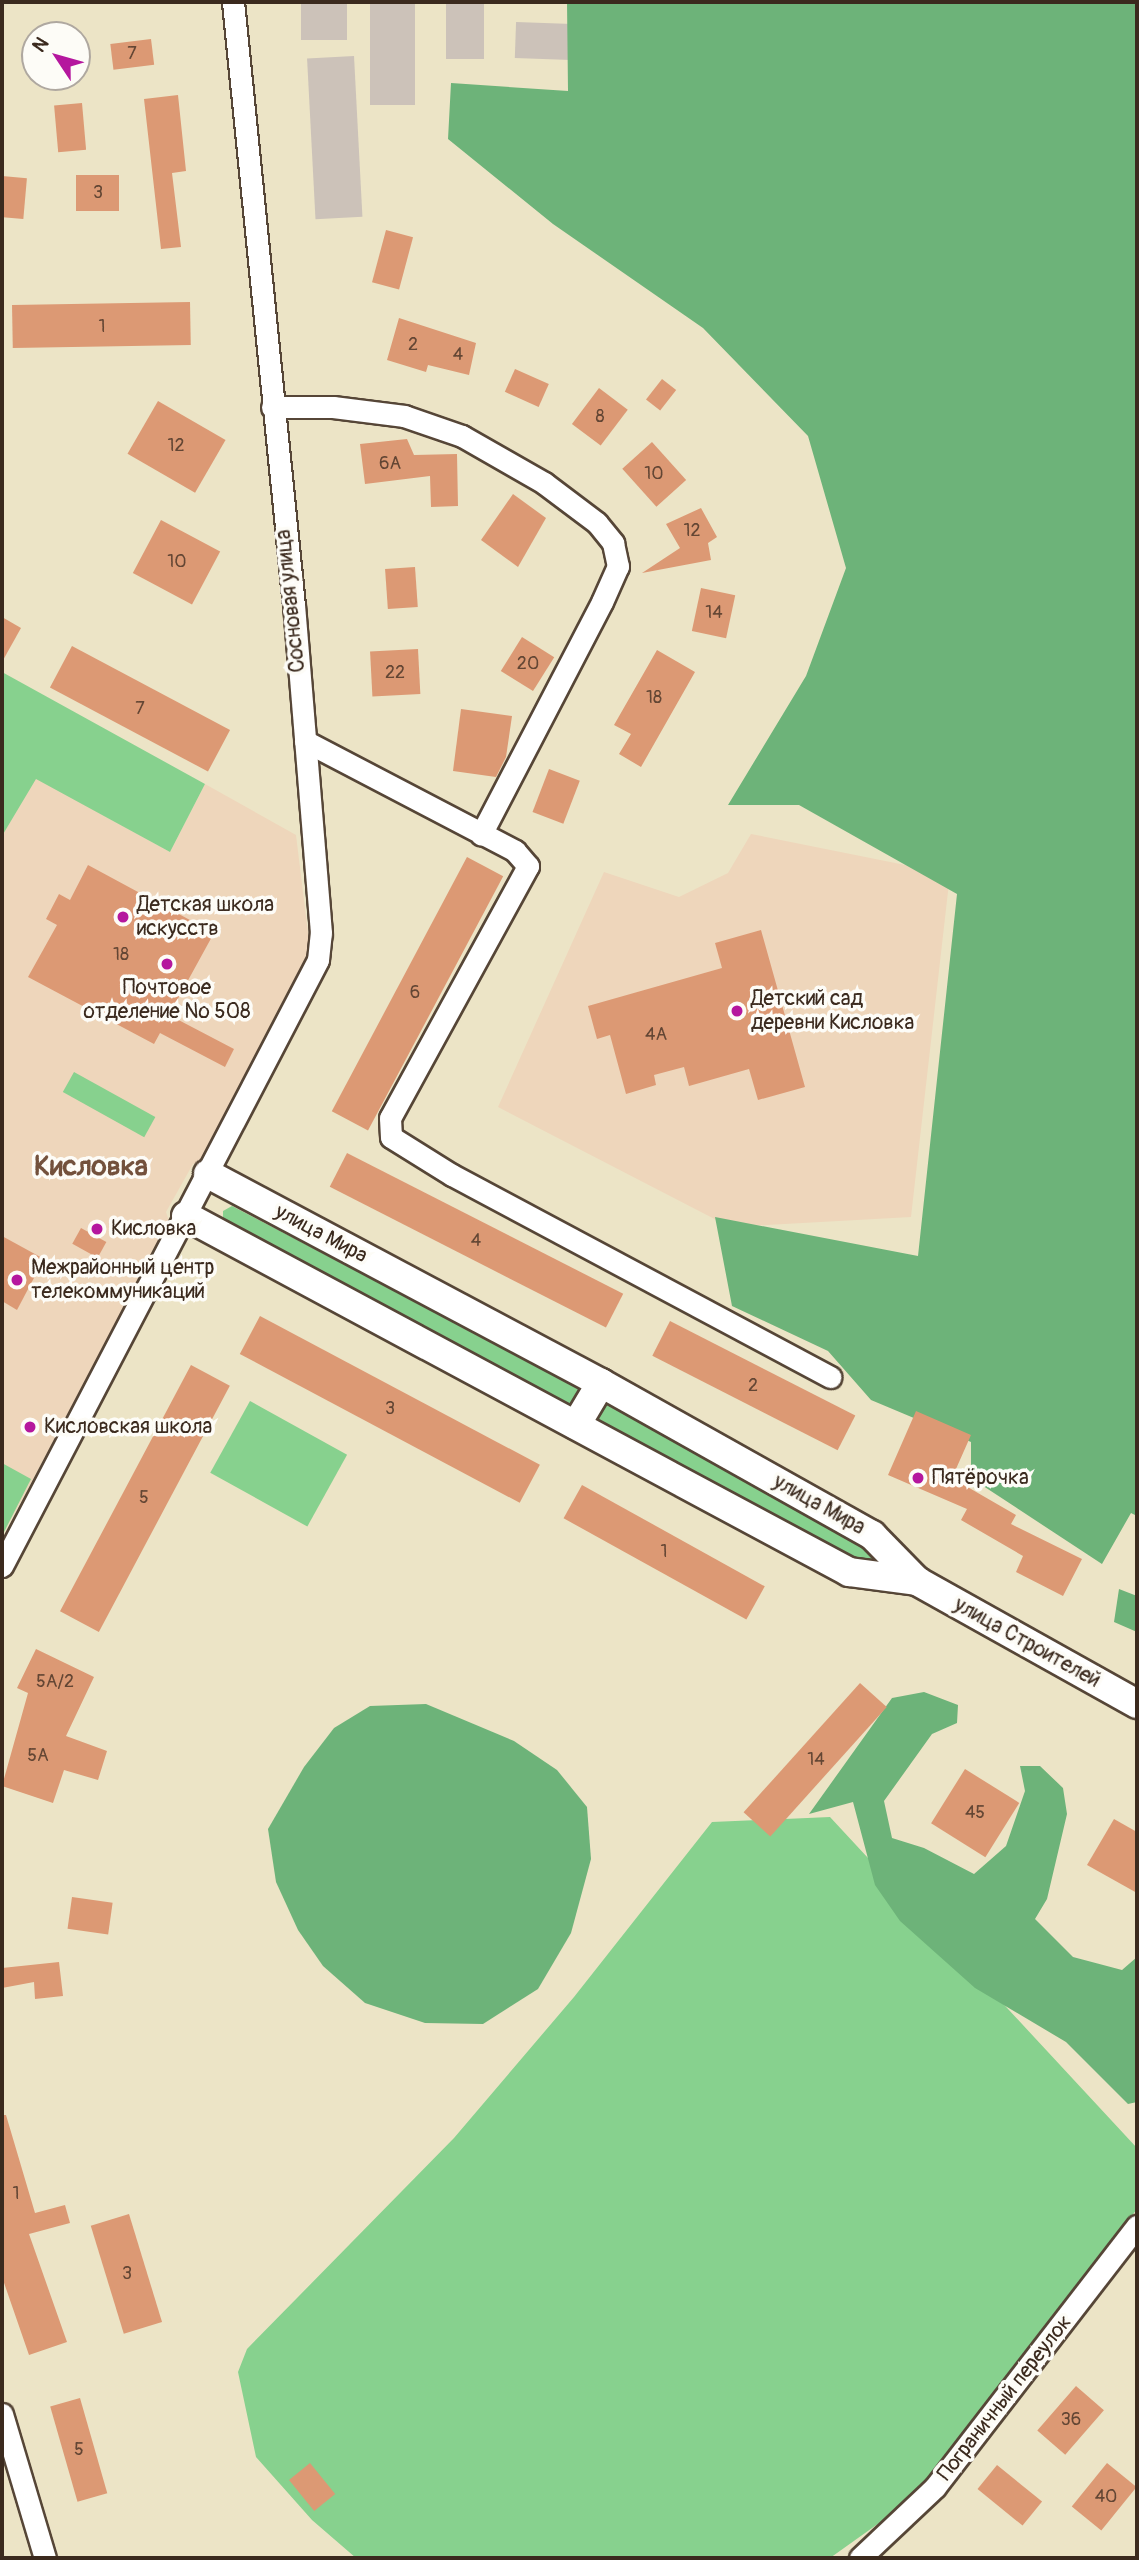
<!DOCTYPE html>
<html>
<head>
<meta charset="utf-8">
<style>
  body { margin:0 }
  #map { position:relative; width:1139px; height:2560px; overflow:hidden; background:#ece4c6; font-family:Pangolin,sans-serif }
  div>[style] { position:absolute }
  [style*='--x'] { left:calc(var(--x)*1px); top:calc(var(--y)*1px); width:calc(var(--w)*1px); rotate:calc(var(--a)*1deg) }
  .built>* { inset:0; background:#eed6bb }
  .industrial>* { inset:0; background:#ccc2b9; transform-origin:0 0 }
  .green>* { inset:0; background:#87d18e; transform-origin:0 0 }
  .forest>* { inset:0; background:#6db379 }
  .building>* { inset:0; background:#dc9974; transform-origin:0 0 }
  .roads { filter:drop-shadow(2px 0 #564637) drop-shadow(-2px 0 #564637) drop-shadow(0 2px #564637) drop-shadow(0 -2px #564637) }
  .street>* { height:21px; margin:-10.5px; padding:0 10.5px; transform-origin:10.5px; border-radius:10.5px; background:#fff }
  .secondary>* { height:28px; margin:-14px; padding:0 14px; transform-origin:14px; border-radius:14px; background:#fff }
  .dots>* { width:19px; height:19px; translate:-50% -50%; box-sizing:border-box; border:4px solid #fdfcf7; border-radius:50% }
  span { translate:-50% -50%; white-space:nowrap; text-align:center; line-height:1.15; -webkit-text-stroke:7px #fdfcf7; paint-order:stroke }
  .number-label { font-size:18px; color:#634634 }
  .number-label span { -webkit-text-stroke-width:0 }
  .street-label { font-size:21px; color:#3b2a1e }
  .poi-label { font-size:21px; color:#3b2a1e }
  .left { translate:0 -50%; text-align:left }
  .district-label { font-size:28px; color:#73513c; font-weight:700 }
  .frame { position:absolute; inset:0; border:4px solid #3b2a1e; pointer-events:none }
  .north { position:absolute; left:21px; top:21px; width:70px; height:70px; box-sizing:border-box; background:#fdfcf7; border:2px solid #afa8a0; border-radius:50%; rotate:306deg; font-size:19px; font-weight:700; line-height:28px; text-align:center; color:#3b2a1e }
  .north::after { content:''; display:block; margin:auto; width:24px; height:32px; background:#b5179e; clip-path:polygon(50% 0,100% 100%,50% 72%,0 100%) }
</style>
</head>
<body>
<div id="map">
  <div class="built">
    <div style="clip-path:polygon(36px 778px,170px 852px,205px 784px,296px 835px,309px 941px,308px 961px,203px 1161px,193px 1164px,166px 1212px,169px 1221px,163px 1240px,2px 1536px,2px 836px)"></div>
    <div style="clip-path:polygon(751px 834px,950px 874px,911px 1217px,730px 1227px,498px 1107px,604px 872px,679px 897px,728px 873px)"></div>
  </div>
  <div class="industrial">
    <div style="left:301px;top:2px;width:46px;height:38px"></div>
    <div style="left:370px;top:2px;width:45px;height:103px"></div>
    <div style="left:446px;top:2px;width:38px;height:57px"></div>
    <div style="left:628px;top:26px;width:36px;height:112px;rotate:92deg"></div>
    <div style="left:354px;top:56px;width:161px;height:47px;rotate:87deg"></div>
  </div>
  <div class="green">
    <div style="clip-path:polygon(2px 672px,205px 784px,170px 852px,36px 779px,2px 836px)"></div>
    <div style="left:74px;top:1072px;width:93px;height:23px;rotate:29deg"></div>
    <div style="clip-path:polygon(232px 1206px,578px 1386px,582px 1391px,574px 1406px,223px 1221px,223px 1211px)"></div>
    <div style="left:250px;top:1401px;width:111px;height:82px;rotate:29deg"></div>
    <div style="clip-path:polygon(603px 1404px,613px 1404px,874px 1552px,874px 1562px,866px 1568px,602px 1424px,596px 1415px)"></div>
    <div style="clip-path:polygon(2px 1463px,31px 1479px,2px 1536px)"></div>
    <div style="clip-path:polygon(830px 1817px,1137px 2148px,1137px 2209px,917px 2496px,830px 2558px,356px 2558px,312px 2520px,256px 2457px,238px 2372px,247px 2349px,454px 2138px,574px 1997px,712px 1822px)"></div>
  </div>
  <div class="forest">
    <div style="clip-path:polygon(567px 2px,1137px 2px,1137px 1516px,1131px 1513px,1102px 1564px,971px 1478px,971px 1442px,871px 1400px,828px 1351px,732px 1306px,715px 1217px,918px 1256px,957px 894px,799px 805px,728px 805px,806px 676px,846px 568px,808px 436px,703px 328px,553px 224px,448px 139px,451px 83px,568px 91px)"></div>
    <div style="clip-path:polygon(1119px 1589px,1137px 1596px,1137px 1632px,1114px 1622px)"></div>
    <div style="clip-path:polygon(924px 1692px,958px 1705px,957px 1723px,932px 1734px,884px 1801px,892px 1838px,924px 1848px,974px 1874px,1006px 1846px,1025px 1791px,1020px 1766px,1040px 1766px,1063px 1788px,1067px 1814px,1047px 1899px,1035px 1919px,1073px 1957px,1122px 1970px,1137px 1957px,1137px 2102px,1128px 2104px,1066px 2042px,975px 1988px,900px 1921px,875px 1885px,853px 1802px,809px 1814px,892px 1698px)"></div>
    <div style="clip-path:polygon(426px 1704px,514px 1741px,557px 1770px,587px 1807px,591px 1859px,571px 1933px,538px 1989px,483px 2024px,425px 2023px,365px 2003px,323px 1966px,298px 1930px,276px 1882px,268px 1829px,304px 1767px,334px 1728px,370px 1706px)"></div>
  </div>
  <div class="building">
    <div style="left:151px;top:39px;width:26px;height:41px;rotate:83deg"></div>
    <div style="clip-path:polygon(178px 95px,186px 171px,172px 173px,181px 247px,161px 249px,144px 99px)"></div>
    <div style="left:82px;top:103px;width:47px;height:28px;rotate:85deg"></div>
    <div style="left:119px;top:175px;width:36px;height:43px;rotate:90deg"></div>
    <div style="left:2px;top:176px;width:25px;height:41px;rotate:5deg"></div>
    <div style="left:386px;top:230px;width:28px;height:54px;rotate:15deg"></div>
    <div style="left:190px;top:302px;width:43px;height:178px;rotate:89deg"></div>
    <div style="clip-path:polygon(399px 318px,476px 343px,469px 375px,428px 365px,426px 372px,387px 360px)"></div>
    <div style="left:515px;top:369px;width:37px;height:25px;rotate:24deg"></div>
    <div style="left:662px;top:379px;width:18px;height:26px;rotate:38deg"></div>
    <div style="left:599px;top:388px;width:36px;height:45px;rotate:37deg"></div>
    <div style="left:158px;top:401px;width:78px;height:61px;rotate:30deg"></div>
    <div style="clip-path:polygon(407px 439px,414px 455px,457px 454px,458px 506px,431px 507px,430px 476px,365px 484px,360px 444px)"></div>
    <div style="left:652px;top:442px;width:51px;height:40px;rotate:48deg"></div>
    <div style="clip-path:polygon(513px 494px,546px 518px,518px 567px,481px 540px)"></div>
    <div style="clip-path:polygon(701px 508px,717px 537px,708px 543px,711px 560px,642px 573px,680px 548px,666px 524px)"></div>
    <div style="left:161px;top:520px;width:67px;height:60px;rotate:28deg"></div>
    <div style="left:415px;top:567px;width:40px;height:30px;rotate:86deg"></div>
    <div style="left:701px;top:588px;width:35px;height:44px;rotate:12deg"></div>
    <div style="clip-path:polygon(2px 617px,21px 628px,2px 662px)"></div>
    <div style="left:522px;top:637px;width:38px;height:40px;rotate:32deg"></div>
    <div style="left:72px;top:646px;width:179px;height:47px;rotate:28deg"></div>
    <div style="left:418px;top:649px;width:45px;height:48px;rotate:87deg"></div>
    <div style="clip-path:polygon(657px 650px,695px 672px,641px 767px,619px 754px,631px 734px,614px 725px)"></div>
    <div style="clip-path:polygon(461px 709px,512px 716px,506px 757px,496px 777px,453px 771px)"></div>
    <div style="left:549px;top:769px;width:33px;height:46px;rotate:21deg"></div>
    <div style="left:467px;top:857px;width:41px;height:288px;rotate:28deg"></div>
    <div style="clip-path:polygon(88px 865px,214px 933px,169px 1015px,234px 1049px,225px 1067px,160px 1033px,154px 1044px,28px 977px,57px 925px,46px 919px,59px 894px,70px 900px)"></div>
    <div style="clip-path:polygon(761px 930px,805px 1087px,758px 1100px,749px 1069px,689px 1086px,684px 1067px,654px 1075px,656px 1085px,626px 1094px,610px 1035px,597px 1039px,588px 1006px,722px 968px,715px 943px)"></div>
    <div style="left:347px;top:1153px;width:310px;height:38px;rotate:27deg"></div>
    <div style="left:81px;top:1228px;width:29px;height:18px;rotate:29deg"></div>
    <div style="clip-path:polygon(2px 1236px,44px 1259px,17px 1310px,2px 1301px)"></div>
    <div style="left:260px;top:1316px;width:317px;height:43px;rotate:28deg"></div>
    <div style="left:670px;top:1321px;width:208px;height:39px;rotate:27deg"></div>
    <div style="left:191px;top:1365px;width:44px;height:279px;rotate:28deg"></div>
    <div style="clip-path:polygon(916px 1411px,971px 1435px,952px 1478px,1016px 1515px,1011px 1524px,1082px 1559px,1063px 1596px,1016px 1572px,1023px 1556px,961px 1520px,967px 1509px,888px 1475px)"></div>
    <div style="left:582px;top:1485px;width:209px;height:38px;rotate:29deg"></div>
    <div style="clip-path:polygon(36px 1649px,94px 1677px,66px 1736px,107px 1751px,98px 1780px,64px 1770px,53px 1803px,2px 1786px,28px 1693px,17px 1688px)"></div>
    <div style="left:860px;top:1683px;width:36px;height:174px;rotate:42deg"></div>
    <div style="left:965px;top:1769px;width:64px;height:64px;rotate:32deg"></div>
    <div style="clip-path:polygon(1114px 1819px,1137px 1832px,1137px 1893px,1087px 1865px)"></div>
    <div style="left:72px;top:1897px;width:41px;height:32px;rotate:8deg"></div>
    <div style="clip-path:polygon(59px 1962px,63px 1996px,35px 1999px,34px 1982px,2px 1988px,2px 1968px)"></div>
    <div style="clip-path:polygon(2px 2115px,6px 2115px,35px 2213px,65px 2205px,70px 2223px,29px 2234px,67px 2342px,29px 2355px,2px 2277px)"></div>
    <div style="left:129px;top:2214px;width:113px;height:40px;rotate:73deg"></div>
    <div style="left:1076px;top:2386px;width:37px;height:59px;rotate:41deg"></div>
    <div style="left:80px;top:2398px;width:99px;height:31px;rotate:74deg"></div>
    <div style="left:310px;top:2463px;width:40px;height:27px;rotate:51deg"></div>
    <div style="left:1107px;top:2463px;width:38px;height:56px;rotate:39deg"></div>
    <div style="left:997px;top:2465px;width:58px;height:31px;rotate:39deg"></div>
  </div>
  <div class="roads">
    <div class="street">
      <div style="--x:272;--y:407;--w:61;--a:0"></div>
      <div style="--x:333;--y:407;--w:72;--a:7.2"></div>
      <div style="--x:404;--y:416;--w:61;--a:19"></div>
      <div style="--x:462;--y:436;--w:95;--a:29.8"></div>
      <div style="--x:544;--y:483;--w:66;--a:37"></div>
      <div style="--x:597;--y:523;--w:26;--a:51"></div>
      <div style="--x:613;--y:543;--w:24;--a:78"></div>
      <div style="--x:618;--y:566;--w:39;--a:114"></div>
      <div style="--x:602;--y:602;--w:262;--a:117.5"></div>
      <div style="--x:305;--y:741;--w:237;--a:27.6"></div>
      <div style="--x:515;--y:851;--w:20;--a:49"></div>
      <div style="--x:528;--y:866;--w:287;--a:118.7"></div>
      <div style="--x:390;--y:1118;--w:19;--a:87"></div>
      <div style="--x:391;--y:1137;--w:72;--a:31.9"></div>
      <div style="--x:452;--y:1175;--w:429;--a:28.1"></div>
      <div style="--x:2;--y:1566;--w:683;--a:-62.46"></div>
      <div style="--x:318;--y:960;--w:27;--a:-84"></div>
      <div style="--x:321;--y:933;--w:328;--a:-94.7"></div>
      <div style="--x:294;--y:606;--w:607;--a:-95.77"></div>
      <div style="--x:2;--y:2414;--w:150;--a:73.4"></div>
      <div style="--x:860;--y:2558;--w:103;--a:-43.4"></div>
      <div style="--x:935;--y:2487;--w:330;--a:-52.3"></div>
    </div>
    <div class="secondary">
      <div style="--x:208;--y:1174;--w:445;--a:28"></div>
      <div style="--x:601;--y:1383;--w:311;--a:29.3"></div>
      <div style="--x:872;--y:1535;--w:64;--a:45.6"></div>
      <div style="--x:917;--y:1581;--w:252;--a:29.2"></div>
      <div style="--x:186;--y:1216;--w:753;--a:28.23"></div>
      <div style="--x:849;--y:1572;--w:69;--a:7.5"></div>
      <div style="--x:576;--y:1425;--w:49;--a:-59.2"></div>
    </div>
  </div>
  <div class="dots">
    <div style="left:123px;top:917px;background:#b5179e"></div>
    <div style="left:167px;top:964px;background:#b5179e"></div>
    <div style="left:737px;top:1011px;background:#b5179e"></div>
    <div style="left:97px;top:1229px;background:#b5179e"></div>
    <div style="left:17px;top:1280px;background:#b5179e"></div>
    <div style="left:30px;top:1427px;background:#b5179e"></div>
    <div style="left:918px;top:1478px;background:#b5179e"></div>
  </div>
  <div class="number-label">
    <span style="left:132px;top:54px">7</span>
    <span style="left:98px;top:193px">3</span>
    <span style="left:102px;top:327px">1</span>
    <span style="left:413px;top:345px">2</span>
    <span style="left:458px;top:355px">4</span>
    <span style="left:600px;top:417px">8</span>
    <span style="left:176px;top:446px">12</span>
    <span style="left:390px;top:464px">6А</span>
    <span style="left:654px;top:474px">10</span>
    <span style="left:692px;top:531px">12</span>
    <span style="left:177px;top:562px">10</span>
    <span style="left:714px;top:613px">14</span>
    <span style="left:528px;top:664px">20</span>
    <span style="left:395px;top:673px">22</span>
    <span style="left:654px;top:698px">18</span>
    <span style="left:140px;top:709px">7</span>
    <span style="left:121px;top:955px">18</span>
    <span style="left:415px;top:993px">6</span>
    <span style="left:656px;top:1035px">4А</span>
    <span style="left:476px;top:1241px">4</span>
    <span style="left:753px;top:1386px">2</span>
    <span style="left:390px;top:1409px">3</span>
    <span style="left:144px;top:1498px">5</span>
    <span style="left:664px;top:1552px">1</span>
    <span style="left:55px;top:1682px">5А/2</span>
    <span style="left:38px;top:1756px">5А</span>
    <span style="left:816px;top:1760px">14</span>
    <span style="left:975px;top:1813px">45</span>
    <span style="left:16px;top:2194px">1</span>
    <span style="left:127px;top:2274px">3</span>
    <span style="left:1071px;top:2420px">36</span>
    <span style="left:79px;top:2450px">5</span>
    <span style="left:1106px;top:2497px">40</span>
  </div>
  <div class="street-label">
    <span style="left:291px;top:601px;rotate:-96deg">Сосновая улица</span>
    <span style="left:321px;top:1234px;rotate:28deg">улица Мира</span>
    <span style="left:819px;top:1505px;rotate:29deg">улица Мира</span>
    <span style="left:1027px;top:1643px;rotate:29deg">улица Строителей</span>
    <span style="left:1005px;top:2398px;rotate:-52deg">Пограничный переулок</span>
  </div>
  <div class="poi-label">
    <span class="left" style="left:137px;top:917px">Детская школа<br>искусств</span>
    <span style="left:167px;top:1000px">Почтовое<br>отделение № 508</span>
    <span class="left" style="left:751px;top:1011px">Детский сад<br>деревни Кисловка</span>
    <span class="left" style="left:111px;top:1229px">Кисловка</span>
    <span class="left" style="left:31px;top:1280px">Межрайонный центр<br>телекоммуникаций</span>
    <span class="left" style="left:44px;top:1427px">Кисловская школа</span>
    <span class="left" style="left:932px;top:1478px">Пятёрочка</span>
  </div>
  <div class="district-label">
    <span style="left:91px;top:1167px">Кисловка</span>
  </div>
  <div class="frame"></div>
  <div class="north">N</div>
</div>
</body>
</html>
